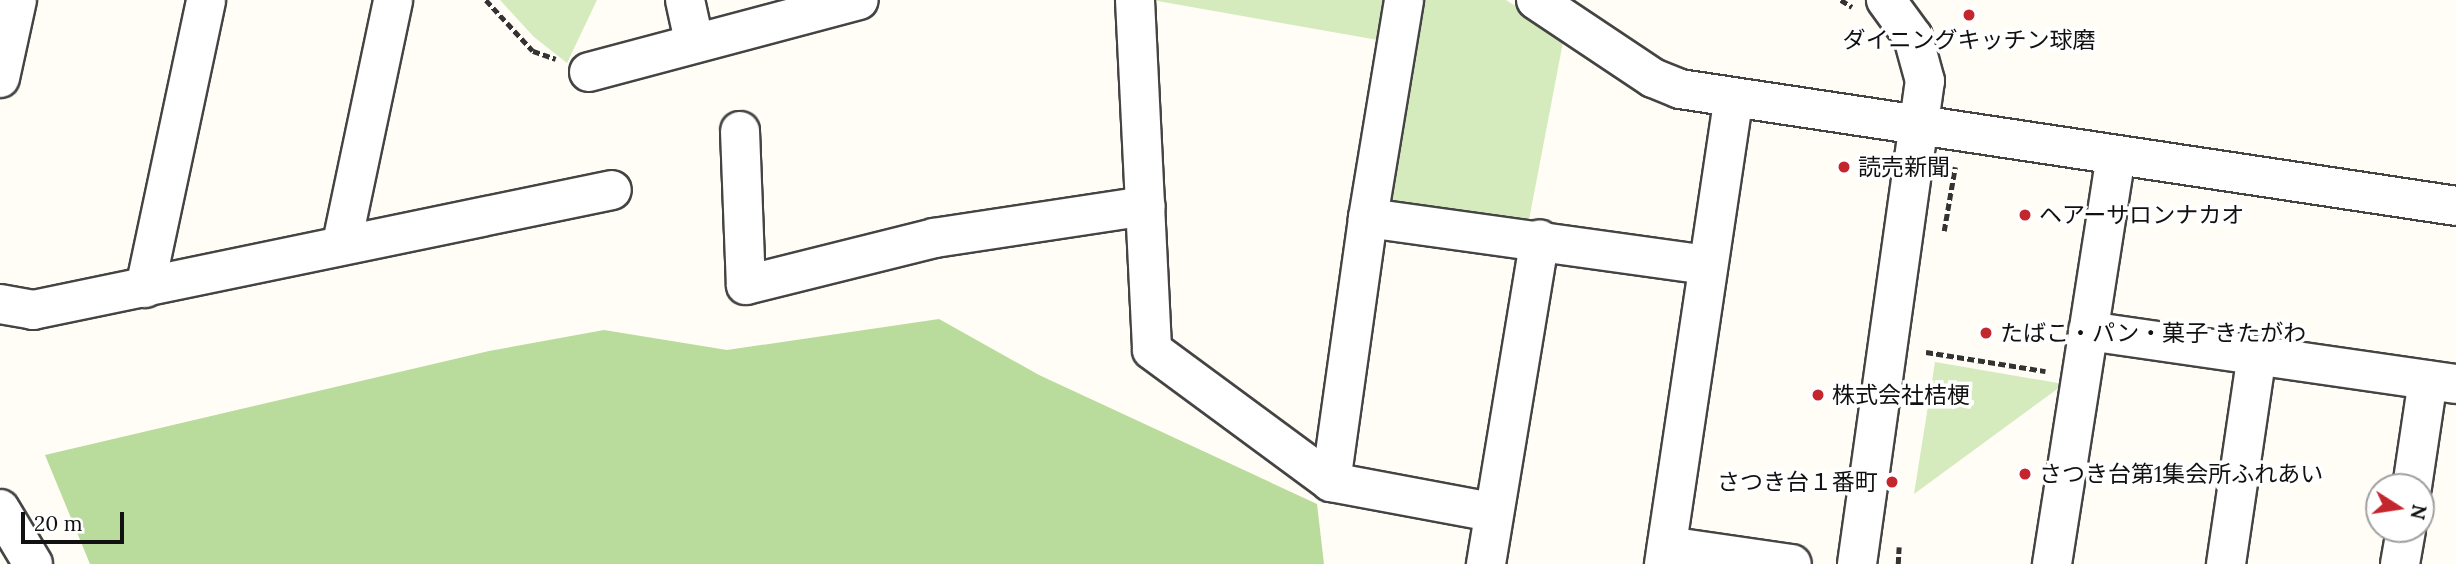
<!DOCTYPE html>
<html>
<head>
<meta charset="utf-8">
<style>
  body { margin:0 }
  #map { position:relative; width:2456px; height:564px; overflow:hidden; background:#fffdf5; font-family:Lora,"Noto Sans JP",serif }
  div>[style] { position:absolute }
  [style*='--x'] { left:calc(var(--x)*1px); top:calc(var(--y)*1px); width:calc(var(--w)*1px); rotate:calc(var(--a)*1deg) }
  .green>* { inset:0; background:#d5ebbd }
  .forest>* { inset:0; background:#b9dc9c }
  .path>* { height:4.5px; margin-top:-2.25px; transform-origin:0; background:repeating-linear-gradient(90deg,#333 0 7px,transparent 0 10.5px) }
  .roads { filter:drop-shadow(2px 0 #444) drop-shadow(-2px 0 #444) drop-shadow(0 2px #444) drop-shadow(0 -2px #444) }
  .minor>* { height:38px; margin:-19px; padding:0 19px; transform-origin:19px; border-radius:19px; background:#fff }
  .dots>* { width:19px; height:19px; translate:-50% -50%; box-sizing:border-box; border:4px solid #fff; border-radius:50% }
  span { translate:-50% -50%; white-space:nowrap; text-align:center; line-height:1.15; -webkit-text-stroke:7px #fff; paint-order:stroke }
  .poi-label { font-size:23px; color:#111 }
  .left { translate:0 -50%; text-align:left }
  .right { translate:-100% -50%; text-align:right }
  .north { position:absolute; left:2365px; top:473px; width:70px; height:70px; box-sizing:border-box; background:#fff; border:2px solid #a0a0a0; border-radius:50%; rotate:102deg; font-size:19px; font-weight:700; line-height:28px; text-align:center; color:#111 }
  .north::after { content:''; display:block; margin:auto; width:24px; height:32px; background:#c4262e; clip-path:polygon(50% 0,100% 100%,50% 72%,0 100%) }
  .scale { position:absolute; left:21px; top:512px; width:103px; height:32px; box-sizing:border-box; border:4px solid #111; border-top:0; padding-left:9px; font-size:21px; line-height:24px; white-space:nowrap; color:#111; -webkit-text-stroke:5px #fff; paint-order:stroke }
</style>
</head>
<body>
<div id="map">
  <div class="green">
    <div style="clip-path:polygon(500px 0,597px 0,567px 63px,534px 37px)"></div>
    <div style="clip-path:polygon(1152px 0,1385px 0,1378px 40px)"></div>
    <div style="clip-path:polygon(1420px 0,1506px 0,1564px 37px,1528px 225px,1398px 209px,1390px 199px)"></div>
    <div style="clip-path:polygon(1935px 362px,2064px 384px,1914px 494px)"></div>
  </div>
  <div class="forest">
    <div style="clip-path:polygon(939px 319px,1039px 375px,1317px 504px,1324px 564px,90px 564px,45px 455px,489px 351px,604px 330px,727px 350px)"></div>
  </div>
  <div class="path">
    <div style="--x:486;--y:0;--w:69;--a:47.3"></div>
    <div style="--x:533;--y:51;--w:24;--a:19"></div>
    <div style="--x:1841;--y:0;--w:13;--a:32"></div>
    <div style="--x:1944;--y:231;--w:65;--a:-80.2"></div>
    <div style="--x:1926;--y:352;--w:121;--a:9.1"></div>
    <div style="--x:1898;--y:564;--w:17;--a:-87"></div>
  </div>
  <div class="roads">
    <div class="minor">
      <div style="--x:685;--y:0;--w:42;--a:77.6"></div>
      <div style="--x:1135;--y:0;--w:350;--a:87.2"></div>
      <div style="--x:1152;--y:350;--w:222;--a:36.4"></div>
      <div style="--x:1331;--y:482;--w:164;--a:10.6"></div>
      <div style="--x:1536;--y:0;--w:141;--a:33.7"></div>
      <div style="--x:1653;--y:78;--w:29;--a:22"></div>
      <div style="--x:1680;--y:89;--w:785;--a:8.57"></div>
      <div style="--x:589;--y:72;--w:279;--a:-14.9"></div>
      <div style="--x:0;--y:78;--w:80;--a:-77.7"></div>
      <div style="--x:740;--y:131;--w:154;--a:87.8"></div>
      <div style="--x:746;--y:285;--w:194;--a:-14"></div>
      <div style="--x:934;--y:238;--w:214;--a:-8.6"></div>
      <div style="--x:1368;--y:218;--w:221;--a:-80.6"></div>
      <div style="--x:342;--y:243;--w:248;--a:-78.1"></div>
      <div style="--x:145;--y:288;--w:294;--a:-78"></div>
      <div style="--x:0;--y:304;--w:34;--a:10"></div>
      <div style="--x:33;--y:310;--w:591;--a:-11.71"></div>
      <div style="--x:2088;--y:331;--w:372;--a:8.2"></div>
      <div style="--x:1331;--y:482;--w:267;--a:-82"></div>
      <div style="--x:1368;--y:218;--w:342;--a:7.9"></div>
      <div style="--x:2412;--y:487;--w:108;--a:-81.5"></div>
      <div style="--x:0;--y:509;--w:64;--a:59"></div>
      <div style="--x:1667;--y:546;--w:126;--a:8.2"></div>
      <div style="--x:1486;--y:564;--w:329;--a:-80.6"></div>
      <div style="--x:1664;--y:564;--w:471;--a:-81.5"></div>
      <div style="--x:1857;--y:564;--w:488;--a:-82"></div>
      <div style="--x:1925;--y:81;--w:46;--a:-105.3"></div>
      <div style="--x:1913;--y:37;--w:46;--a:-126.1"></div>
      <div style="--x:2052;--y:564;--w:413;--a:-81.1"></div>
      <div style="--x:2226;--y:564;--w:211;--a:-81.6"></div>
      <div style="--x:2400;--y:564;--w:36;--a:-80"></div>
    </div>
  </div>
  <div class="dots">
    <div style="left:1969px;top:15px;background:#c4262e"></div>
    <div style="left:1844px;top:167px;background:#c4262e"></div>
    <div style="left:2025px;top:215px;background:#c4262e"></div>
    <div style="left:1986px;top:333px;background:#c4262e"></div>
    <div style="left:1818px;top:395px;background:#c4262e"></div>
    <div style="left:2025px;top:474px;background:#c4262e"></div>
    <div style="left:1892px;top:482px;background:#c4262e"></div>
  </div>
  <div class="poi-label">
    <span style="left:1969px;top:40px">ダイニングキッチン球磨</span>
    <span class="left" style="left:1858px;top:167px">読売新聞</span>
    <span class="left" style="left:2039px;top:215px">ヘアーサロンナカオ</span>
    <span class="left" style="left:2000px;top:333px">たばこ・パン・菓子 きたがわ</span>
    <span class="left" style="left:1832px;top:395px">株式会社桔梗</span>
    <span class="left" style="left:2039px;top:474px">さつき台第1集会所ふれあい</span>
    <span class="right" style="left:1878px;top:482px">さつき台１番町</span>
  </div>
  <div class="north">N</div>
  <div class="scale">20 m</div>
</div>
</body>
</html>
